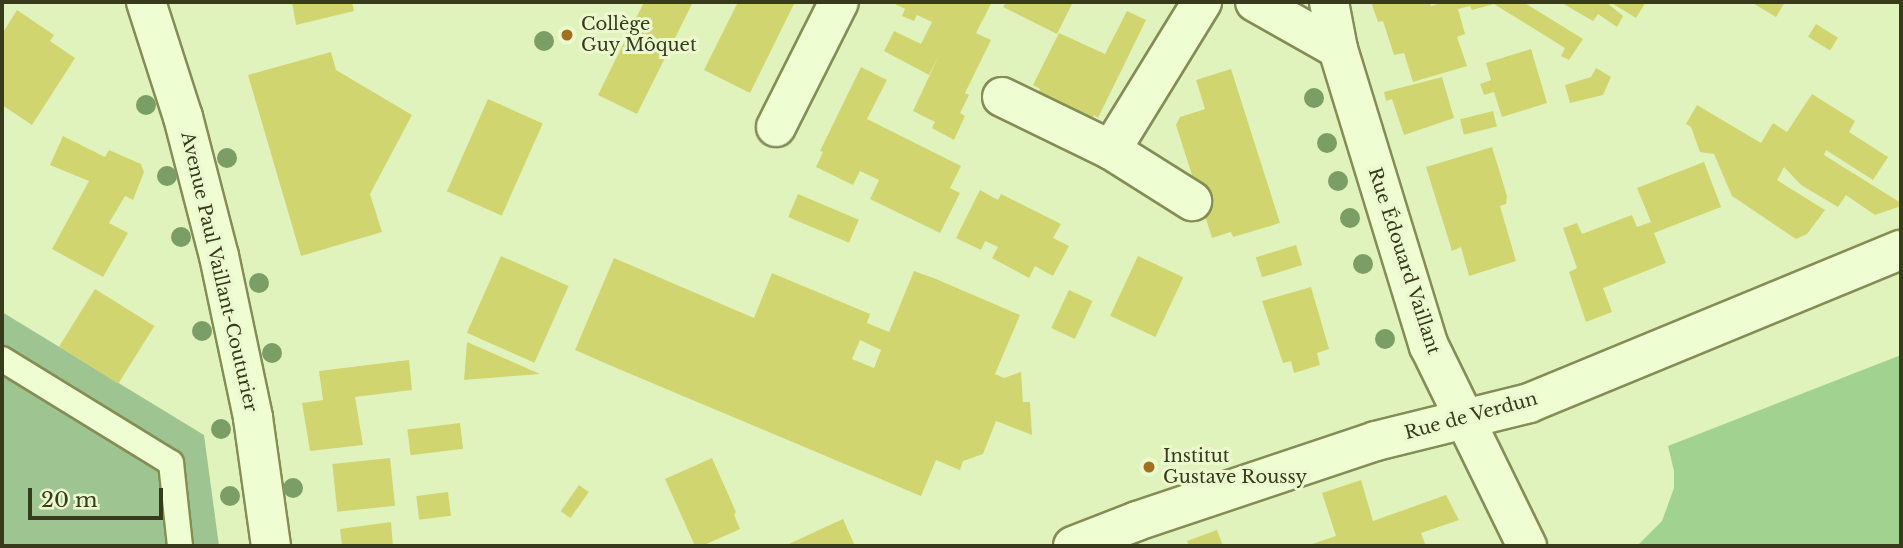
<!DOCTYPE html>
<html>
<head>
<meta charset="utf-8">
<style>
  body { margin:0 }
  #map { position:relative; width:1903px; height:548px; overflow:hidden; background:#e1f3bd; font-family:"Libre Baskerville",serif }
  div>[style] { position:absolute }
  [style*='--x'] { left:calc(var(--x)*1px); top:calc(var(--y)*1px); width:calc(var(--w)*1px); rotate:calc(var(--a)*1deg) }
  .green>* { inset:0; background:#a1d290 }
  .cemetery>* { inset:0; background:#9ec591 }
  .building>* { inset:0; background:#d1d56f; transform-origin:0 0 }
  .roads { filter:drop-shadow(2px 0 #848d54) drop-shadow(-2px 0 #848d54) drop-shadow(0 2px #848d54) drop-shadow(0 -2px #848d54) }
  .lane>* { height:24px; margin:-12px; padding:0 12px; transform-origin:12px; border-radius:12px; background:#effdd2 }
  .street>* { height:38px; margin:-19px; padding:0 19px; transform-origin:19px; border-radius:19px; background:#effdd2 }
  .secondary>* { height:38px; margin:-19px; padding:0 19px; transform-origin:19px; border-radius:19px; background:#effdd2 }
  .trees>* { width:20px; height:20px; margin:-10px; border-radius:50%; background:#7a9e66 }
  .dots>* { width:19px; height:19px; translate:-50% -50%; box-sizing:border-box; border:4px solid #ebf9ce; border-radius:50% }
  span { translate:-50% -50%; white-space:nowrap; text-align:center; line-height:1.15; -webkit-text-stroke:6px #ebf9ce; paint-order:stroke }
  .poi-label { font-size:18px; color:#373a1b }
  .left { translate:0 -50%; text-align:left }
  .street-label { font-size:18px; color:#373a1b }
  .frame { position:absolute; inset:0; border:4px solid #373a1b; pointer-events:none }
  .scale { position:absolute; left:28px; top:488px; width:135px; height:32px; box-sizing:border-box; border:4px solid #373a1b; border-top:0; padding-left:9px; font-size:21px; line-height:24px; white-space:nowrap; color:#373a1b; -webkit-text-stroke:5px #ebf9ce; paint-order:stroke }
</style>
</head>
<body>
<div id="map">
  <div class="green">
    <div style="clip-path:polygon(1901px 355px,1901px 546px,1637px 546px,1662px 521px,1674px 488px,1674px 471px,1668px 446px)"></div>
  </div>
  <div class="cemetery">
    <div style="clip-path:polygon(2px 312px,204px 435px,219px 546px,2px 546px)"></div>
  </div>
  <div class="building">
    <div style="clip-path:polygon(292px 2px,352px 2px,354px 11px,296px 25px)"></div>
    <div style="clip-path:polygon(644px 2px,693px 2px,637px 114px,598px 95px)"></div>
    <div style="clip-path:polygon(738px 2px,795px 2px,750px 93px,704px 70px)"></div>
    <div style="clip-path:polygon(891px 2px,992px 2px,976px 33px,991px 40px,965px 93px,969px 95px,960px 113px,965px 116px,954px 140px,932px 128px,935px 122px,913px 111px,940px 53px,929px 75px,884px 51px,894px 31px,921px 44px,932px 22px,917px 15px,914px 21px,902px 16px,905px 9px)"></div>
    <div style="clip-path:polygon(1006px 2px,1073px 2px,1057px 34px,1003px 7px)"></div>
    <div style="clip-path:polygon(1371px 2px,1430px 2px,1431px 6px,1445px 2px,1523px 2px,1583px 39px,1569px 60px,1561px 56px,1565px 48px,1494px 4px,1472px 10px,1470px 6px,1458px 9px,1465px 34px,1457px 37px,1467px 66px,1413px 82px,1404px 53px,1394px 55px,1383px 21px,1378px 22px)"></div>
    <div style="clip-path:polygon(1560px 2px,1606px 2px,1623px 16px,1617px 27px,1598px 14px,1593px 21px)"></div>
    <div style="clip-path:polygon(1610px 2px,1646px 2px,1636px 18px)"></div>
    <div style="clip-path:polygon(1751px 2px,1785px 2px,1776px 17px)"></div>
    <div style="clip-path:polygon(17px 10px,54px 35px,50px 41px,75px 58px,32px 125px,2px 105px,2px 34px)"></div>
    <div style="clip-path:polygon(1127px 11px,1146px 20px,1098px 118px,1094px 115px,1089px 127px,1035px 100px,1040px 89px,1033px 85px,1059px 33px,1105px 54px)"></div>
    <div style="left:1816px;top:24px;width:26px;height:15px;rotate:32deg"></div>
    <div style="clip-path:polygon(1531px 49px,1547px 103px,1502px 117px,1494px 92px,1484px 95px,1480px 84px,1491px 80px,1486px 63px)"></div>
    <div style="clip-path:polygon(331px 52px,336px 70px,412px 115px,370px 194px,382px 232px,301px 256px,248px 75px)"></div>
    <div style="clip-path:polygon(861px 67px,887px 80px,867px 119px,961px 166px,950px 188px,960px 193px,940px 233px,870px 199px,879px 180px,860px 171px,853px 185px,816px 167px,823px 152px,820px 151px)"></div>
    <div style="clip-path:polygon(1596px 68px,1611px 77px,1603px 95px,1570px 103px,1565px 85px,1591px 77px)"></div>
    <div style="clip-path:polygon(1231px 69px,1280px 223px,1233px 237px,1231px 232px,1212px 238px,1176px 125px,1180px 117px,1205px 109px,1196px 80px)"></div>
    <div style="clip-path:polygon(1442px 77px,1454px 118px,1404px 135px,1392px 99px,1386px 101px,1384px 92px)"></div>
    <div style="clip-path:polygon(1812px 94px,1855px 121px,1849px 132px,1888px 157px,1873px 180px,1826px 150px,1824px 155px,1901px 203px,1901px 206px,1875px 215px,1846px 195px,1838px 207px,1801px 185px,1784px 167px,1777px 180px,1825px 210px,1807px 234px,1796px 239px,1732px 196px,1714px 154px,1700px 152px,1691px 127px,1686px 124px,1697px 105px,1761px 143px,1773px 123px,1787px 132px)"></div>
    <div style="left:488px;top:99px;width:60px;height:101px;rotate:24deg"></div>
    <div style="left:1493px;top:111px;width:16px;height:34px;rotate:76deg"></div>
    <div style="clip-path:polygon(63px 136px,105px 157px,109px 150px,141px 164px,144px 172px,133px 200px,125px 196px,109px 223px,128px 233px,103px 277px,52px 249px,89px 181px,50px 165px)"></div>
    <div style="clip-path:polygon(1492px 147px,1507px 196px,1506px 204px,1500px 206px,1516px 261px,1469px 276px,1461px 247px,1452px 251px,1426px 167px)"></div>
    <div style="clip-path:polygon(1704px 162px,1721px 207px,1654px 233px,1666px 263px,1603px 288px,1612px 312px,1586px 322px,1569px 272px,1577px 268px,1563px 228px,1577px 223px,1582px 234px,1632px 215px,1637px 227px,1651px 222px,1637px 188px)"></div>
    <div style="clip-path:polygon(980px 190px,998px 200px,1001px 194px,1061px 224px,1053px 238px,1069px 246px,1053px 276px,1035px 266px,1029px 278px,992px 258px,998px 247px,985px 241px,981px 250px,956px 238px)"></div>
    <div style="left:798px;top:194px;width:66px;height:25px;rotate:23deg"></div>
    <div style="left:1296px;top:245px;width:21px;height:42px;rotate:73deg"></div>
    <div style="left:501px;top:256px;width:74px;height:84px;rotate:24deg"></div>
    <div style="left:1138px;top:256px;width:50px;height:66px;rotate:25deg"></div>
    <div style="clip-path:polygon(evenodd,614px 258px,754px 318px,772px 273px,870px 314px,867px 323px,889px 332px,914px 271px,936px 279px,1020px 315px,995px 374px,1004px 378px,1021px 372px,1023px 402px,1030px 402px,1032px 435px,996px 421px,983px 454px,963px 461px,960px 470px,936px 460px,921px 496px,621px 370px,575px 350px,614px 258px,860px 340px,881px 350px,874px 368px,852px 359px,860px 340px)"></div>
    <div style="clip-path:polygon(1311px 287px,1329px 349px,1317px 353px,1320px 365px,1294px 373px,1291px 361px,1283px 363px,1262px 301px)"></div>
    <div style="left:95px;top:289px;width:70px;height:68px;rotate:32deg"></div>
    <div style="left:1069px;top:290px;width:26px;height:42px;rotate:25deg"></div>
    <div style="clip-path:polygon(467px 342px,540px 374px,464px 380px)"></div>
    <div style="clip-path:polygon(409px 360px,412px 390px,355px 397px,363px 445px,310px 451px,302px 403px,323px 400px,319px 371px)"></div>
    <div style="left:460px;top:423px;width:26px;height:53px;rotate:83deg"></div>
    <div style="left:390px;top:458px;width:48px;height:58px;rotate:84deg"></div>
    <div style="clip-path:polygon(712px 458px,736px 512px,734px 515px,740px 529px,702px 546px,695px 546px,665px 479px)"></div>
    <div style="clip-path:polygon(1361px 480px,1373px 521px,1446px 495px,1459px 520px,1421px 533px,1426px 546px,1306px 546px,1336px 536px,1322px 493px)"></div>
    <div style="left:579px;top:485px;width:12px;height:32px;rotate:35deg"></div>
    <div style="left:448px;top:492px;width:24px;height:32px;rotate:83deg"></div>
    <div style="clip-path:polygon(843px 519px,855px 546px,785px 546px,821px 529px)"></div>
    <div style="clip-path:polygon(391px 522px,393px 546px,342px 546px,340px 529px)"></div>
    <div style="clip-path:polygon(1217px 530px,1223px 546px,1189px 546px,1187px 541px)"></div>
  </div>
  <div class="roads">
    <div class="lane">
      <div style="--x:2;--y:359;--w:198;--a:31.6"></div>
      <div style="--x:171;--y:463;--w:83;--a:83.8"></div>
    </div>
    <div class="street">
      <div style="--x:1255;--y:2;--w:95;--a:29.5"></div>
      <div style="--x:1329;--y:2;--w:48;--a:79.2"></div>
      <div style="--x:1338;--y:49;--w:311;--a:73"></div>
      <div style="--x:1429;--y:346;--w:223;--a:63.9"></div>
      <div style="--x:1002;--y:97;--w:121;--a:25.9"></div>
      <div style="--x:1111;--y:150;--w:96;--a:32.2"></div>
      <div style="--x:776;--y:127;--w:140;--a:-63.3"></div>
      <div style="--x:1111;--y:150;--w:174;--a:-58.4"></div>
    </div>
    <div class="secondary">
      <div style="--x:146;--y:2;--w:121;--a:72.2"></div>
      <div style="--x:183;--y:117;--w:144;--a:75.5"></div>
      <div style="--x:219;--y:256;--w:166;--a:78.1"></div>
      <div style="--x:253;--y:418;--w:129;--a:82"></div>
      <div style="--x:1073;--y:546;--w:69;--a:-21.3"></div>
      <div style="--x:1137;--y:521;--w:252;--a:-18.5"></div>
      <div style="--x:1376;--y:441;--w:158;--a:-13.9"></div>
      <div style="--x:1529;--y:403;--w:402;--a:-22.4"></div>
    </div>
  </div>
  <div class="trees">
    <div style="left:544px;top:41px"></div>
    <div style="left:1314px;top:98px"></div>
    <div style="left:146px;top:105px"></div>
    <div style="left:1327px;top:143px"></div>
    <div style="left:227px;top:158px"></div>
    <div style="left:167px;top:176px"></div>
    <div style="left:1338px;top:181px"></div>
    <div style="left:1350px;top:218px"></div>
    <div style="left:181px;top:237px"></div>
    <div style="left:1363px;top:264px"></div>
    <div style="left:259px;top:283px"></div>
    <div style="left:202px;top:331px"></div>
    <div style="left:1385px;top:339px"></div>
    <div style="left:272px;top:353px"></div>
    <div style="left:221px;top:429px"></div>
    <div style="left:293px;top:488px"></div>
    <div style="left:230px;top:496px"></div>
  </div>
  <div class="dots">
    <div style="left:567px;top:35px;background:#a3701d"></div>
    <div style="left:1149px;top:467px;background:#a3701d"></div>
  </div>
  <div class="poi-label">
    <span class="left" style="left:581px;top:35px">Collège<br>Guy Môquet</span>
    <span class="left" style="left:1163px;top:467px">Institut<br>Gustave Roussy</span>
  </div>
  <div class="street-label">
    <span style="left:1404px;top:261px;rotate:72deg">Rue Édouard Vaillant</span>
    <span style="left:219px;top:272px;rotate:77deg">Avenue Paul Vaillant-Couturier</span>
    <span style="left:1471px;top:416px;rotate:-15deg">Rue de Verdun</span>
  </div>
  <div class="frame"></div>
  <div class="scale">20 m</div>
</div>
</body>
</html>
